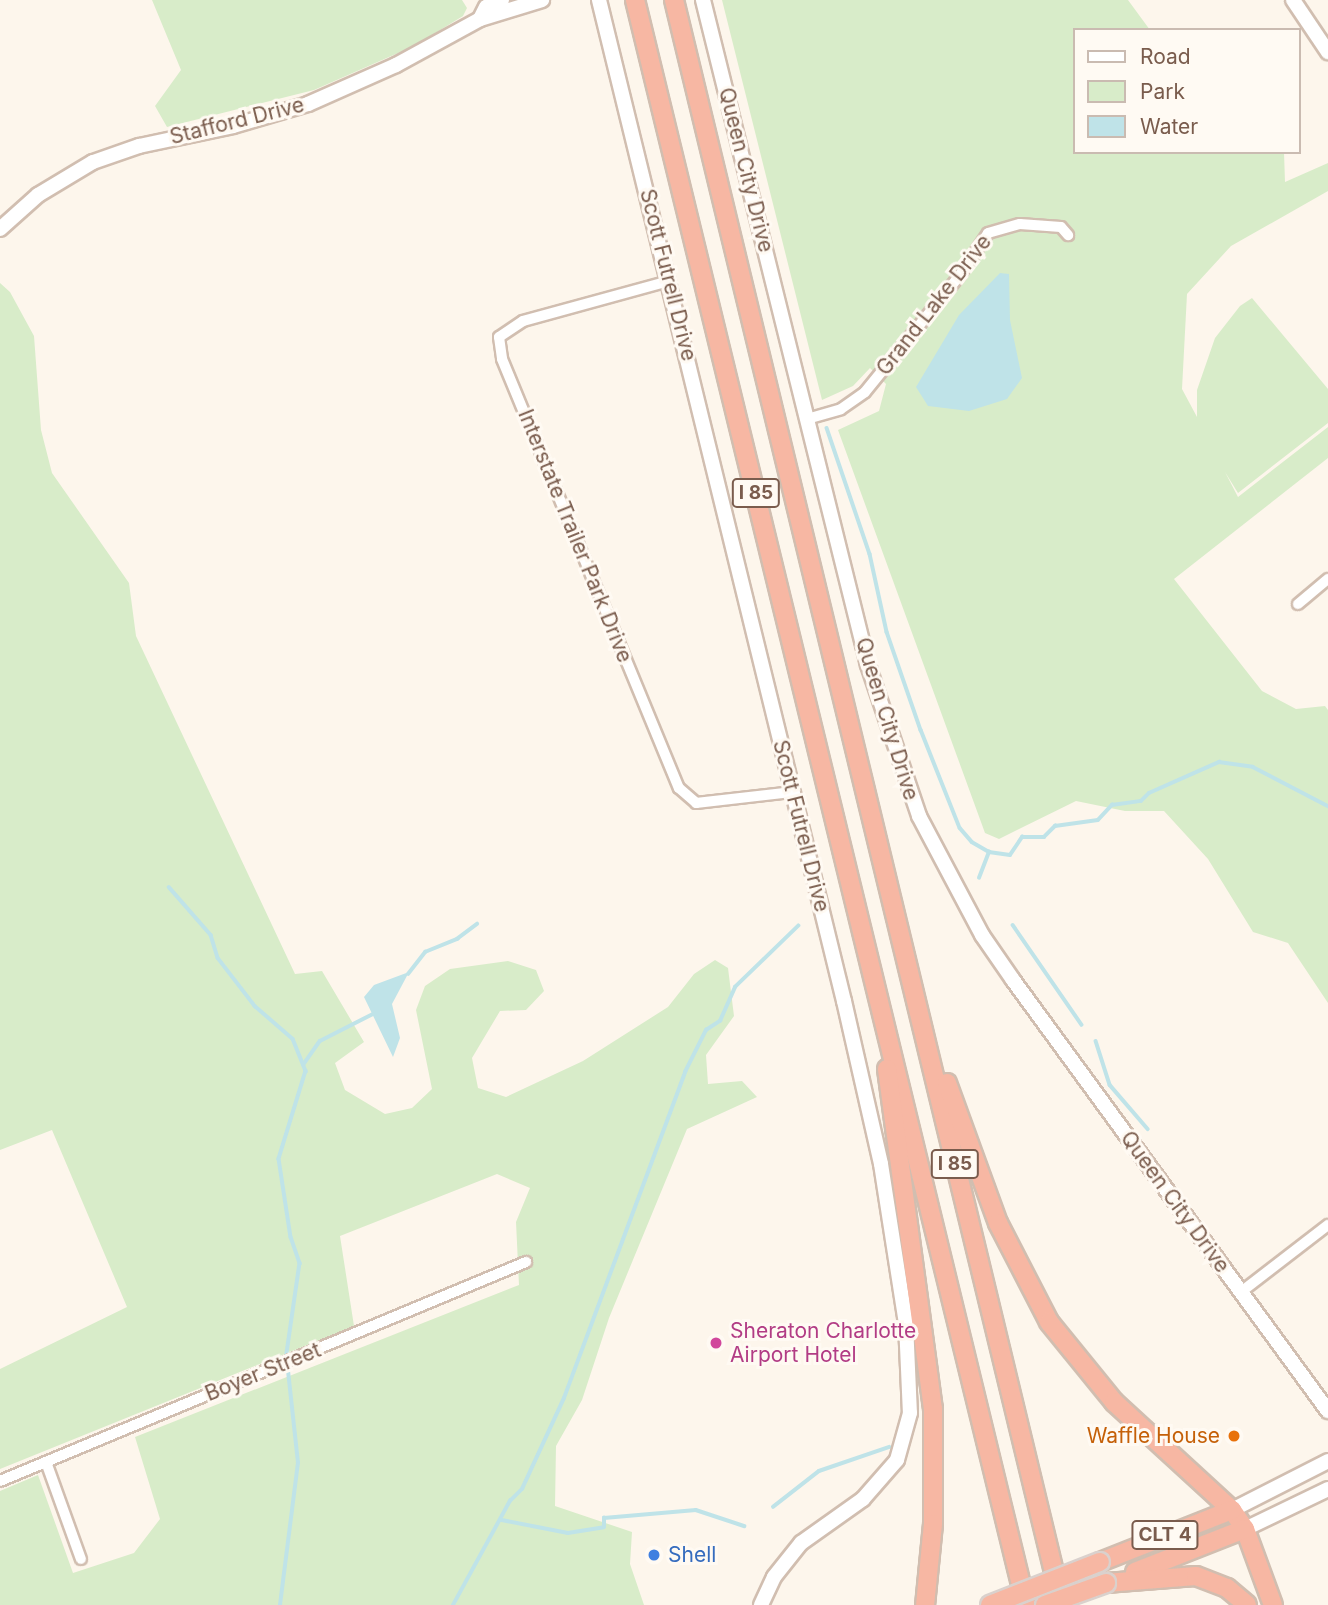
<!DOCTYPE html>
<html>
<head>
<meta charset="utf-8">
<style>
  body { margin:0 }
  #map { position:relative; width:1328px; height:1605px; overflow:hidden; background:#fdf6ec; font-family:Inter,sans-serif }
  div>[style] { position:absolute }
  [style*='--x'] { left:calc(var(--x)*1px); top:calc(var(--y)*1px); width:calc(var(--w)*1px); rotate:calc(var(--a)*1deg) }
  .green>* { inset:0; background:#d8ecc9 }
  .water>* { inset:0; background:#bfe3e8 }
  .stream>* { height:3.5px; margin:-1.75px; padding:0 1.75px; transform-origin:1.75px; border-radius:1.75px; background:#bfe3e8 }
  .roads { filter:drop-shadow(2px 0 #d1beb0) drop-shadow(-2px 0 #d1beb0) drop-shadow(0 2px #d1beb0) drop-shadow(0 -2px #d1beb0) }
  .street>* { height:10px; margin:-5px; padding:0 5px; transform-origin:5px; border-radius:5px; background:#fff }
  .secondary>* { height:14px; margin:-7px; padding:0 7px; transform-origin:7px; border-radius:7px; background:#fff }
  .highway>* { height:18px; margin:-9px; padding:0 9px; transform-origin:9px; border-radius:9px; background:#f7b7a3 }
  .bridges { filter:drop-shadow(2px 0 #dad1cd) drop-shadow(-2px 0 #dad1cd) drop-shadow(0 2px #dad1cd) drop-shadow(0 -2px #dad1cd) }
  .highway-bridge>* { height:18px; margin:-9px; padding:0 9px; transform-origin:9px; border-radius:9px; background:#f7b7a3 }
  .dots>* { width:19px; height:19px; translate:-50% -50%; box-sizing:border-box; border:4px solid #fffaf3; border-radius:50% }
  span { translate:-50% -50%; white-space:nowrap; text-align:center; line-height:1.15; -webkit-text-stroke:6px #fffaf3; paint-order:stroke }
  .shield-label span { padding:2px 5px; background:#fffaf3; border:2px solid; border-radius:5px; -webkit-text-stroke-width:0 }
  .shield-label { font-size:19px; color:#7a5c4d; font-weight:700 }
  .street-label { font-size:21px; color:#7a5c4d }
  .hotel-label { font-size:21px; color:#b23c85 }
  .left { translate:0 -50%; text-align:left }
  .food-label { font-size:21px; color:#c56008 }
  .right { translate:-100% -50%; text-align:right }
  .shop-label { font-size:21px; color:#366cbe }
  .legend { position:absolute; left:1073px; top:28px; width:228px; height:126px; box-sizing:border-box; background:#fffaf3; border:2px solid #cabbb1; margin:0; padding:9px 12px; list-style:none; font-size:21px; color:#7a5c4d }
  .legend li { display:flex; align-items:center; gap:14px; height:35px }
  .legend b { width:35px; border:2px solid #cabbb1 }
</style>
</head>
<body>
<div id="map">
  <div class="green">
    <div style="clip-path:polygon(152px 0,462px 0,467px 8px,463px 16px,414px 46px,314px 90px,167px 127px,155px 106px,181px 70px)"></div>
    <div style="clip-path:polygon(722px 0,1128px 0,1150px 30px,1074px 30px,1074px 152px,1284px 152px,1285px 182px,1328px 163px,1328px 191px,1231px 246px,1187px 294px,1182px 389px,1197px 417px,1197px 390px,1215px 338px,1240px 306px,1252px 298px,1328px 389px,1328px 423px,1238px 493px,1225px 472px,1238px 497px,1328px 427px,1328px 458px,1174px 579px,1262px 691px,1296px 709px,1325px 706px,1328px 710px,1328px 1003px,1288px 943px,1253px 932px,1208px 859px,1164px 811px,1125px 811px,1076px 801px,999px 839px,985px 833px,838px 430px,879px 411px,886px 384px,870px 368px,853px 386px,822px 400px)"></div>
    <div style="clip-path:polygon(0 283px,10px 292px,34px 336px,41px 430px,52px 473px,129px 583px,136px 636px,295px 974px,322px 971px,364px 1042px,335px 1063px,345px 1090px,385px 1114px,412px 1108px,432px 1089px,416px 1010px,425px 986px,450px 969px,508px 961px,536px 970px,544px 991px,526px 1010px,500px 1011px,472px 1058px,478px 1088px,506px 1097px,583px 1061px,668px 1007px,694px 974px,715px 960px,728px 968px,734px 1016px,706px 1055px,708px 1084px,742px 1081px,757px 1097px,687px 1129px,609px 1318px,582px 1400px,556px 1446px,555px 1506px,632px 1532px,630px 1564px,644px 1605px,0 1605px,0 1491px,38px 1475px,73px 1573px,134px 1553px,160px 1519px,135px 1437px,519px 1285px,516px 1222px,530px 1188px,497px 1174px,340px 1236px,354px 1326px,0 1469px,0 1369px,127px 1307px,52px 1130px,0 1150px)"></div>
  </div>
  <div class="water">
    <div style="clip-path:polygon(1000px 273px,1009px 274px,1010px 320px,1022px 378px,1007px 399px,969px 411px,928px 406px,916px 387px,959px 315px)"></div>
    <div style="clip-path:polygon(409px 972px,392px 1004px,400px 1038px,393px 1057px,364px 997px,374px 985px)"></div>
  </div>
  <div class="stream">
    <div style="--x:827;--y:428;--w:133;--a:71.2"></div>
    <div style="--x:870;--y:554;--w:80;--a:77.7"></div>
    <div style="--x:887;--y:632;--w:104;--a:70.9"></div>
    <div style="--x:921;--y:730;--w:105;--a:68.3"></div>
    <div style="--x:960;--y:828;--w:18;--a:49"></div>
    <div style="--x:972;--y:842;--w:20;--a:30"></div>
    <div style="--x:989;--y:852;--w:21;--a:8"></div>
    <div style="--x:1010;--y:855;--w:22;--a:-56"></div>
    <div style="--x:1022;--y:837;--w:22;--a:0"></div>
    <div style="--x:1044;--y:837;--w:16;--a:-45"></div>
    <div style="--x:1055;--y:826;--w:43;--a:-7.9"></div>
    <div style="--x:1098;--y:820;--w:21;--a:-47"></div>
    <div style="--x:1112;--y:805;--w:29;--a:-8"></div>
    <div style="--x:1141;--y:801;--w:11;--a:-45"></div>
    <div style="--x:1149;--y:793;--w:77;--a:-23.9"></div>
    <div style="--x:1219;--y:762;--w:34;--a:8"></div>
    <div style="--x:1253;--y:767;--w:85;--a:27.5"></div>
    <div style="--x:979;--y:878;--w:28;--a:-69"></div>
    <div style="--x:169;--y:887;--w:64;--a:48.8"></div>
    <div style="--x:211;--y:935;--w:24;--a:73"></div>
    <div style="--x:218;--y:958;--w:61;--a:52.4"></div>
    <div style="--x:255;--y:1006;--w:50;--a:41"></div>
    <div style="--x:293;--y:1039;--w:35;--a:68"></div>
    <div style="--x:306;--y:1071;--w:92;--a:107.1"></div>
    <div style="--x:279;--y:1159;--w:79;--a:81.3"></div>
    <div style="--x:291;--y:1237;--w:28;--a:71"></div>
    <div style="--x:300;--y:1263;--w:91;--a:98.2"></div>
    <div style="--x:1013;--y:925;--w:121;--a:55.4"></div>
    <div style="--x:408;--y:974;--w:28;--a:-52"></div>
    <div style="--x:425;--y:952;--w:35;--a:-22"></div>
    <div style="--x:457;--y:939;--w:25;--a:-37"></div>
    <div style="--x:1096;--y:1041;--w:46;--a:72.3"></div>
    <div style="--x:1110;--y:1085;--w:58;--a:49.2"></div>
    <div style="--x:303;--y:1065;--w:29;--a:-55"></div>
    <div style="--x:320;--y:1041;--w:59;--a:-27"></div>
    <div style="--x:773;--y:1507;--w:58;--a:-38"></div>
    <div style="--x:819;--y:1471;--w:74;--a:-18.9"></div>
    <div style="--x:502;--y:1520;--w:67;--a:11.1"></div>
    <div style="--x:568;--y:1533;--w:36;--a:-9"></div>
    <div style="--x:604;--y:1527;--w:9;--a:-90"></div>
    <div style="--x:604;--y:1518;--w:92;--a:-5"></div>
    <div style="--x:696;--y:1510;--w:51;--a:18.4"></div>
    <div style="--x:280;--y:1605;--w:143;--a:-82.8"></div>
    <div style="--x:298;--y:1463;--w:93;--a:-96.2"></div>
    <div style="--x:453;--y:1605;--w:119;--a:-61.3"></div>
    <div style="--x:510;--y:1501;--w:17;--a:-45"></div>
    <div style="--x:522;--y:1489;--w:100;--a:-65.2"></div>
    <div style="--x:564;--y:1398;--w:348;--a:-69.6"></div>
    <div style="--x:685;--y:1072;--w:47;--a:-63.4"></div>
    <div style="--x:706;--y:1030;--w:17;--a:-33"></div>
    <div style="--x:720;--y:1021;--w:37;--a:-66"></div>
    <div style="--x:735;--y:987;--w:88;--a:-44.1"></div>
  </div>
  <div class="roads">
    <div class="street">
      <div style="--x:669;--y:281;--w:151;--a:164.7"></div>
      <div style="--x:523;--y:321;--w:29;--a:146"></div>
      <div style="--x:499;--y:337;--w:22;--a:82"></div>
      <div style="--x:502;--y:359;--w:464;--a:67.6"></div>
      <div style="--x:679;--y:788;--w:23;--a:41"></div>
      <div style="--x:696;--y:803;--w:98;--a:-6.5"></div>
      <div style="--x:807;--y:419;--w:35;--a:-16"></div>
      <div style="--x:841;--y:409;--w:29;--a:-35"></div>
      <div style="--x:865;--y:392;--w:151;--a:-50.9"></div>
      <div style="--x:960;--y:275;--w:50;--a:-56.3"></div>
      <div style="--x:988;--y:233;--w:33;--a:-16"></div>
      <div style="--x:1020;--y:224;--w:41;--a:4.2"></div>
      <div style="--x:1061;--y:227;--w:11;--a:49"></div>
      <div style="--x:1298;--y:604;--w:39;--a:-40"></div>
      <div style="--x:1241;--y:1292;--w:110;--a:-37.6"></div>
      <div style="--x:46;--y:1462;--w:103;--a:70.2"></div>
      <div style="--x:0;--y:1481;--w:570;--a:-22.6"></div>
    </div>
    <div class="secondary">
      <div style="--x:502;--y:0;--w:17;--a:156"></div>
      <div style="--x:486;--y:7;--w:13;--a:117"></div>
      <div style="--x:480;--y:19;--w:65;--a:-17"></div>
      <div style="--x:599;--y:0;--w:1031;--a:76.25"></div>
      <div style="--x:844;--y:1001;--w:167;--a:77.2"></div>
      <div style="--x:881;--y:1164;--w:161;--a:81.1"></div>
      <div style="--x:906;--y:1323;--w:90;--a:87.5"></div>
      <div style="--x:910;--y:1413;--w:49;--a:105.5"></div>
      <div style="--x:897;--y:1460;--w:52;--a:131.1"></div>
      <div style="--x:863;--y:1499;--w:76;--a:144.6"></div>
      <div style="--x:801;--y:1543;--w:43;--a:128.5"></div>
      <div style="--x:774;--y:1577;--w:31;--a:115"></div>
      <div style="--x:703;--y:0;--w:685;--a:76.07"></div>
      <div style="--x:868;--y:665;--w:159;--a:71.3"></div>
      <div style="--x:919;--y:816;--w:135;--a:62.1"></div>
      <div style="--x:982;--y:935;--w:55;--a:55.4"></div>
      <div style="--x:1013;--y:980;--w:534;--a:53.84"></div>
      <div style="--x:1293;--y:0;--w:63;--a:56.1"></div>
      <div style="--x:0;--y:229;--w:51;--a:-41.8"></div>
      <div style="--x:38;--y:195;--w:64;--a:-31"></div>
      <div style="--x:93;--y:162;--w:49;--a:-19.2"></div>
      <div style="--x:139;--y:146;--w:96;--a:-12"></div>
      <div style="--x:233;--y:126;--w:78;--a:-16.3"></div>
      <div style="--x:308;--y:104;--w:96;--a:-23.9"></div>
      <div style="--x:396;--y:65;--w:96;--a:-28.7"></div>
      <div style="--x:1232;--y:1510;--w:108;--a:-27"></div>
      <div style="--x:1245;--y:1529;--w:92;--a:-25.7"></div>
    </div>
    <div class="highway">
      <div style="--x:635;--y:0;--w:1652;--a:76.31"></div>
      <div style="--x:674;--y:0;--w:1651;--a:76.41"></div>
      <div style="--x:887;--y:1069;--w:343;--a:82.3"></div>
      <div style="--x:933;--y:1409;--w:115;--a:90"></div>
      <div style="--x:933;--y:1524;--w:81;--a:95.6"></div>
      <div style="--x:947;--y:1083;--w:149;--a:70"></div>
      <div style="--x:998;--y:1223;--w:111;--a:62.7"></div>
      <div style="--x:1049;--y:1322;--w:103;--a:50.9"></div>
      <div style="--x:1114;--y:1402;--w:160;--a:42.5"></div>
      <div style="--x:1232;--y:1510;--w:23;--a:56"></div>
      <div style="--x:1245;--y:1529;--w:81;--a:69.8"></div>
      <div style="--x:1100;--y:1562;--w:142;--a:-21.5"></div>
      <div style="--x:1135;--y:1572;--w:118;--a:-21.4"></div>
      <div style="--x:1106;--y:1583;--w:90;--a:-4.4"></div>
      <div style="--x:1196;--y:1576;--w:33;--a:21"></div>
      <div style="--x:1227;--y:1588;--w:26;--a:40"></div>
    </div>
  </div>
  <div class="bridges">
    <div class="highway-bridge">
      <div style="--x:990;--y:1605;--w:118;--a:-21.4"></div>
      <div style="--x:1045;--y:1605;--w:65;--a:-19.8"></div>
    </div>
  </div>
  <div class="dots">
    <div style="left:716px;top:1343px;background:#d1479c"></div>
    <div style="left:1234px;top:1436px;background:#e8710a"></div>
    <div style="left:654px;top:1555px;background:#3f7fe0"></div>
  </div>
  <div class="shield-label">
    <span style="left:756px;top:493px">I 85</span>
    <span style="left:955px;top:1164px">I 85</span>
    <span style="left:1165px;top:1535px">CLT 4</span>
  </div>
  <div class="street-label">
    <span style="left:237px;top:121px;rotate:-14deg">Stafford Drive</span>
    <span style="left:746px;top:170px;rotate:76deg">Queen City Drive</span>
    <span style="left:668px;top:275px;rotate:76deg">Scott Futrell Drive</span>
    <span style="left:934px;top:305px;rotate:-52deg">Grand Lake Drive</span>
    <span style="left:575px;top:536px;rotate:68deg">Interstate Trailer Park Drive</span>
    <span style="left:887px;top:719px;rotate:73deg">Queen City Drive</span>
    <span style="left:801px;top:826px;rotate:76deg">Scott Futrell Drive</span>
    <span style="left:1175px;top:1202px;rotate:54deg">Queen City Drive</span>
    <span style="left:263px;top:1372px;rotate:-22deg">Boyer Street</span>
  </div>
  <div class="hotel-label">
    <span class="left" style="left:730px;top:1343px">Sheraton Charlotte<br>Airport Hotel</span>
  </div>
  <div class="food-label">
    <span class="right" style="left:1220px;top:1436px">Waffle House</span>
  </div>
  <div class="shop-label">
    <span class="left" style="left:668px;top:1555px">Shell</span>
  </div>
  <ul class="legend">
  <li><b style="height:9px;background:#fff"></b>Road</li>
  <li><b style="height:19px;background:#d8ecc9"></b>Park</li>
  <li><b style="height:19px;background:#bfe3e8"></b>Water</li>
  </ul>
</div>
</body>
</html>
